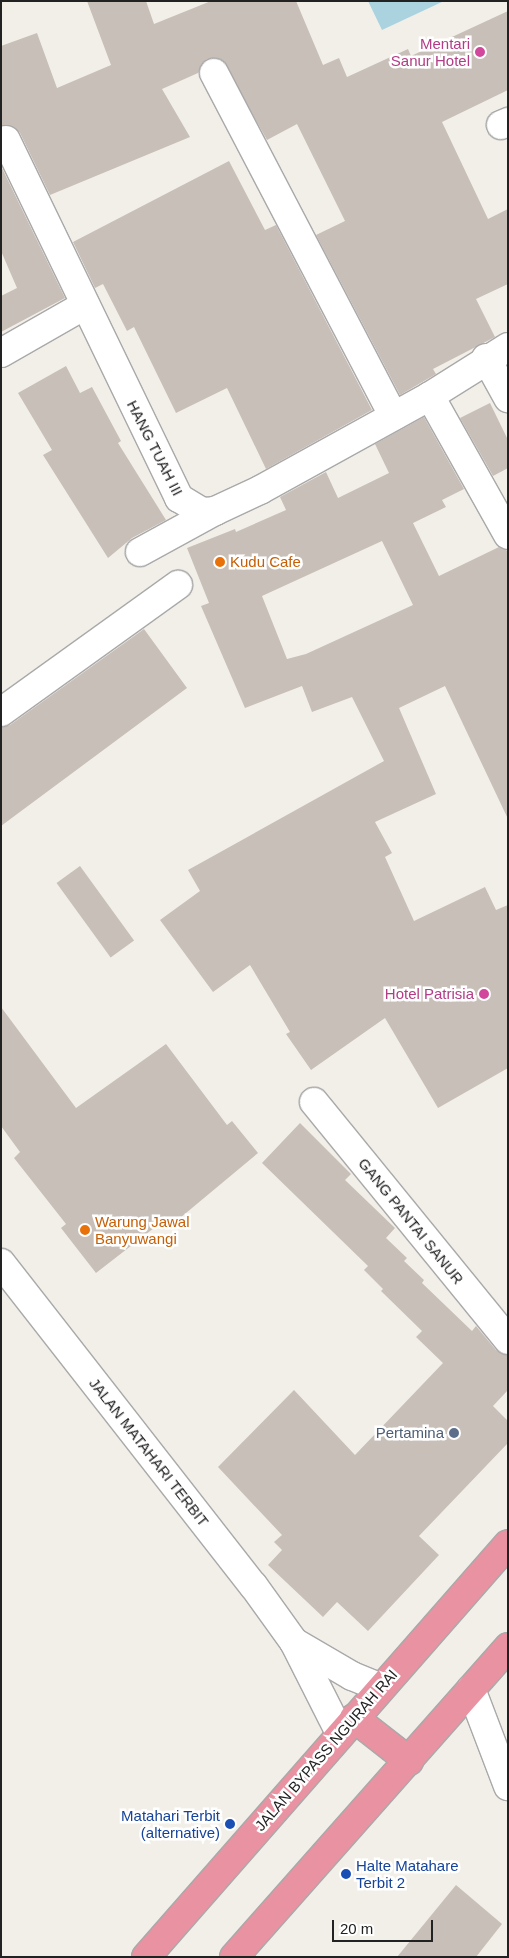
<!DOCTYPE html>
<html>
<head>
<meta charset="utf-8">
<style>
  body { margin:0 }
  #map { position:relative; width:509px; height:1958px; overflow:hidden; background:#f2efe9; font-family:Helvetica,sans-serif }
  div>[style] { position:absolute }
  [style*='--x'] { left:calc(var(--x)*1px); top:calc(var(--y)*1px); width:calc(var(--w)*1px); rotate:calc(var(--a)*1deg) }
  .water>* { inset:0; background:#aad3df }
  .building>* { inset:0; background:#c7bfb8; transform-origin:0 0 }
  .roads { filter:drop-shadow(1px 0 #a9a9a9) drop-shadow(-1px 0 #a9a9a9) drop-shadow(0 1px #a9a9a9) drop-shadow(0 -1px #a9a9a9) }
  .street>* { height:28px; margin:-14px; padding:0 14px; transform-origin:14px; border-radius:14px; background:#fff }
  .highway>* { height:28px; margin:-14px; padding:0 14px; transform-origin:14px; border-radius:14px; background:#e892a2 }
  .dots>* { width:14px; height:14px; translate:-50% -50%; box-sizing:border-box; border:2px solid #fff; border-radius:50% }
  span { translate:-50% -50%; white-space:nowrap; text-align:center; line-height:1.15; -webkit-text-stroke:5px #fff; paint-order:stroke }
  .hotel-label { font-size:15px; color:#b23c85 }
  .right { translate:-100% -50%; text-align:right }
  .street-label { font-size:15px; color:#222 }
  .food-label { font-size:15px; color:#c56008 }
  .left { translate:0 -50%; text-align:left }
  .service-label { font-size:15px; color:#4e5e75 }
  .transit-label { font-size:15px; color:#164399 }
  .frame { position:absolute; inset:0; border:2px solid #222; pointer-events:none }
  .scale { position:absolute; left:332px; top:1920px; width:101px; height:22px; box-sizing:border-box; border:2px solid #222; border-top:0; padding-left:6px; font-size:15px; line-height:18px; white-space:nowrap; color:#222; -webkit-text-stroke:4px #fff; paint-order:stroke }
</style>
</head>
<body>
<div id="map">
  <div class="water">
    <div style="clip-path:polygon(368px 1px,444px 1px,382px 30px)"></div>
  </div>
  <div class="building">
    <div style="clip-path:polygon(87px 1px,146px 1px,154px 24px,211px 1px,296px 1px,323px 65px,339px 58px,347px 77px,408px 49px,411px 56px,508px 11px,508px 90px,442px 122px,488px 219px,508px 209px,508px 284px,476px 299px,495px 337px,433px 369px,436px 374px,400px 395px,316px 235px,345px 221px,297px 124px,267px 140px,222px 60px,207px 59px,198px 73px,162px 89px,190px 137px,50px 195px,20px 133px,14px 127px,1px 125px,1px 46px,37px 33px,57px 88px,111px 65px)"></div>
    <div style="clip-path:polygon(229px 161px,265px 230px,276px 225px,372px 410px,266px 469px,227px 388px,176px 413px,134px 327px,127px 331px,103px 284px,95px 288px,73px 242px)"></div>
    <div style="clip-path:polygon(1px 166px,65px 298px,1px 332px,1px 296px,17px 288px,1px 251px)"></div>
    <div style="clip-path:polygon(66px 366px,80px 393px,92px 387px,121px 441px,118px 443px,166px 520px,132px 538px,108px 558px,43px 455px,52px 450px,18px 393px)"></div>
    <div style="clip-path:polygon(490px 403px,508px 440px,508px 468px,493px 476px,460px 418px)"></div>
    <div style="clip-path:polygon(evenodd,424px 417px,464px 489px,442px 500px,446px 507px,413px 523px,439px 576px,499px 547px,508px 551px,508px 819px,445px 686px,399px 708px,436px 794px,375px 822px,392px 853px,385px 857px,414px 921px,485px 887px,496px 910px,508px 905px,508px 1068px,438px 1108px,385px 1018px,311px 1070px,286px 1034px,290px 1032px,250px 965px,213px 992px,160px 920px,200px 891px,188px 870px,384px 761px,352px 697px,312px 712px,302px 686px,245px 708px,201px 606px,209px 603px,187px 548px,235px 529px,236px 532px,286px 510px,280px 497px,326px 472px,338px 498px,389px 473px,375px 444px,424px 417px,382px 541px,413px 605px,306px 654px,287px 659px,262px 596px,382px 541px)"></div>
    <div style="clip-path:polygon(144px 629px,187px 688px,1px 826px,1px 727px,10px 725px)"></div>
    <div style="left:80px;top:866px;width:92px;height:29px;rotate:54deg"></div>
    <div style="clip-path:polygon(1px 1007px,76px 1108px,166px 1044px,227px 1125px,232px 1121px,258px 1153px,168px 1228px,163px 1221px,96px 1273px,61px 1228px,66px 1224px,14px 1158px,20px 1152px,1px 1126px)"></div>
    <div style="clip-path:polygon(300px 1123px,351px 1174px,345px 1180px,395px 1228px,386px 1238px,407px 1258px,404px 1261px,424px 1280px,422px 1283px,472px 1331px,476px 1326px,496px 1350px,508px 1355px,508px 1390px,493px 1406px,508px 1421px,508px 1443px,419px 1536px,439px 1555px,368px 1631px,337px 1602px,323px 1617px,268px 1565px,282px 1550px,274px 1542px,282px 1535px,218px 1467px,294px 1390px,355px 1455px,443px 1363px,416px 1337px,422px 1331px,381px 1291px,383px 1289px,364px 1270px,368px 1266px,262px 1163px)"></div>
    <div style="clip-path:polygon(456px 1885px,502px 1924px,476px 1957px,397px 1957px)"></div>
  </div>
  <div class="roads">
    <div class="street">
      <div style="--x:214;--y:73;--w:387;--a:62.4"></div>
      <div style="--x:501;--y:125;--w:8;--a:-23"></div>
      <div style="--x:6;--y:140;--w:398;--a:64.2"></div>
      <div style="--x:179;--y:498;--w:27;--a:31"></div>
      <div style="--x:202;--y:512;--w:13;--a:-4"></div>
      <div style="--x:215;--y:511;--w:50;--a:-25"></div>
      <div style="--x:260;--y:490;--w:194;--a:-28.9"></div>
      <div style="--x:430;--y:396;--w:92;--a:-32.1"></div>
      <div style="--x:1;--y:353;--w:97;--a:-29.7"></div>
      <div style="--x:486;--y:358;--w:46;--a:61.2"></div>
      <div style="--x:430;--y:396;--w:159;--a:60.7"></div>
      <div style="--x:140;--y:552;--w:85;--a:-28.7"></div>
      <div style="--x:1;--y:712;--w:218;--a:-35.7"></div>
      <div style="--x:314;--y:1102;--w:307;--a:50.8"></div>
      <div style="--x:1;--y:1263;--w:409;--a:52"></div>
      <div style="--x:253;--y:1585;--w:70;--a:54.3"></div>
      <div style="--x:294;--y:1642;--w:102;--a:63.2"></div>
      <div style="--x:294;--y:1642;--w:67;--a:30.4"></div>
      <div style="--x:352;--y:1676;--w:31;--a:22"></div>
      <div style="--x:471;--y:1689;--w:104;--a:69.1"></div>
    </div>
    <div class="highway">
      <div style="--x:354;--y:1718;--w:70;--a:38"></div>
      <div style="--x:146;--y:1957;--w:549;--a:-48.77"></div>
      <div style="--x:234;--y:1957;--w:414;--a:-48.5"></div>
    </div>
  </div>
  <div class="dots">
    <div style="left:480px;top:52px;background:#d1479c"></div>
    <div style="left:220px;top:562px;background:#e8710a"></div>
    <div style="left:484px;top:994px;background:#d1479c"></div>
    <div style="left:85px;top:1230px;background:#e8710a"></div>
    <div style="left:454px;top:1433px;background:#5c6f8a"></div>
    <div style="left:230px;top:1824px;background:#1a4fb4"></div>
    <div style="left:346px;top:1874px;background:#1a4fb4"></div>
  </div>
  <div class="hotel-label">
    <span class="right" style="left:470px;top:52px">Mentari<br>Sanur Hotel</span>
    <span class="right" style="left:474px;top:994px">Hotel Patrisia</span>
  </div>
  <div class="street-label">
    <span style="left:155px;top:448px;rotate:63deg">HANG TUAH III</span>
    <span style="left:411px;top:1221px;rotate:51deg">GANG PANTAI SANUR</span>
    <span style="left:149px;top:1452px;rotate:52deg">JALAN MATAHARI TERBIT</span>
    <span style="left:326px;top:1750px;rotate:-49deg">JALAN BYPASS NGURAH RAI</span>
  </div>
  <div class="food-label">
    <span class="left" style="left:230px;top:562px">Kudu Cafe</span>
    <span class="left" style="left:95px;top:1230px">Warung Jawal<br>Banyuwangi</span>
  </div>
  <div class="service-label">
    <span class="right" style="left:444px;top:1433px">Pertamina</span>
  </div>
  <div class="transit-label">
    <span class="right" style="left:220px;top:1824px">Matahari Terbit<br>(alternative)</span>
    <span class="left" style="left:356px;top:1874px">Halte Matahare<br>Terbit 2</span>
  </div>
  <div class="frame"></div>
  <div class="scale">20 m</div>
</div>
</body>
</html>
